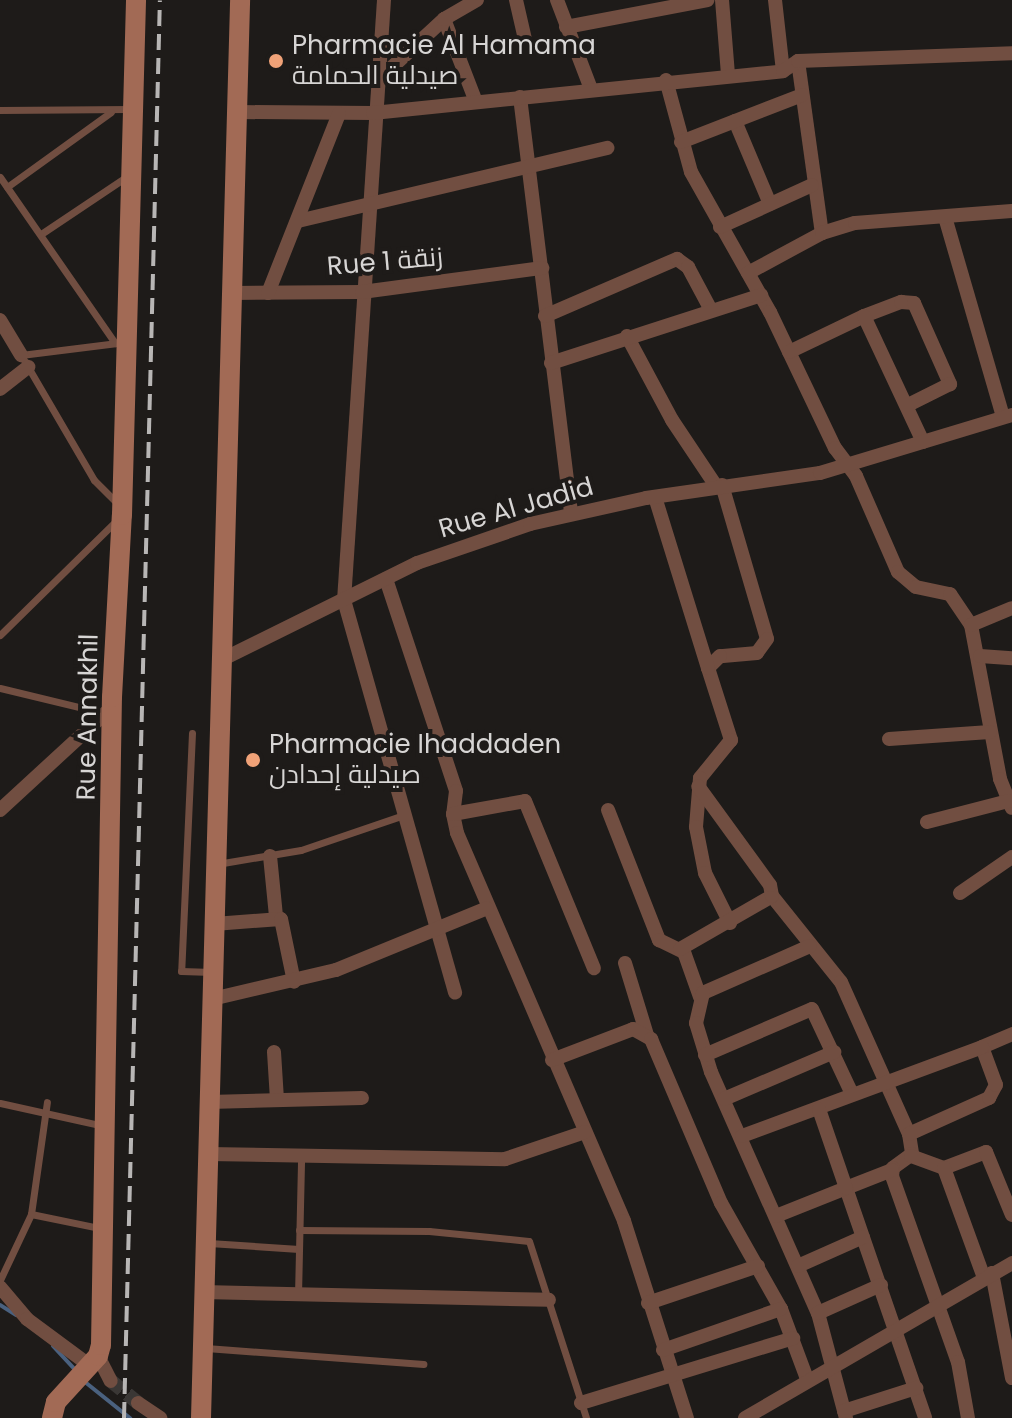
<!DOCTYPE html>
<html>
<head>
<meta charset="utf-8">
<style>
  body { margin:0 }
  #map { position:relative; width:1012px; height:1418px; overflow:hidden; background:#1e1b19; font-family:Poppins,Cairo,sans-serif }
  div>[style] { position:absolute }
  [style*='--x'] { left:calc(var(--x)*1px); top:calc(var(--y)*1px); width:calc(var(--w)*1px); rotate:calc(var(--a)*1deg) }
  .stream>* { height:4px; margin:-2px; padding:0 2px; transform-origin:2px; border-radius:2px; background:#4a617f }
  .street-tunnel>* { height:14px; margin-top:-7px; transform-origin:0; background:repeating-linear-gradient(90deg,#3a3735 0 14px,transparent 0 21px) }
  .lane>* { height:7px; margin:-3.5px; padding:0 3.5px; transform-origin:3.5px; border-radius:3.5px; background:#714e41 }
  .street>* { height:14px; margin:-7px; padding:0 7px; transform-origin:7px; border-radius:7px; background:#714e41 }
  .secondary>* { height:20px; margin:-10px; padding:0 10px; transform-origin:10px; border-radius:10px; background:#a26a55 }
  .rail>* { height:4px; margin-top:-2px; transform-origin:0; background:repeating-linear-gradient(90deg,#b8b6b5 0 16px,transparent 0 24px) }
  .dots>* { width:22px; height:22px; translate:-50% -50%; box-sizing:border-box; border:4px solid #1e1b19; border-radius:50% }
  span { translate:-50% -50%; white-space:nowrap; text-align:center; line-height:1.15; -webkit-text-stroke:8px #1e1b19; paint-order:stroke }
  .poi-label { font-size:26px; color:#d7d5d4 }
  .left { translate:0 -50%; text-align:left }
  .street-label { font-size:26px; color:#d7d5d4 }
</style>
</head>
<body>
<div id="map">
  <div class="stream">
    <div style="--x:0;--y:1305;--w:19;--a:32"></div>
    <div style="--x:53;--y:1346;--w:35;--a:47"></div>
    <div style="--x:85;--y:1382;--w:58;--a:38.7"></div>
  </div>
  <div class="street-tunnel">
    <div style="--x:111;--y:1381;--w:35;--a:39"></div>
  </div>
  <div class="lane">
    <div style="--x:0;--y:110;--w:130;--a:-0.4"></div>
    <div style="--x:0;--y:177;--w:202;--a:55.3"></div>
    <div style="--x:7;--y:187;--w:128;--a:-35.8"></div>
    <div style="--x:41;--y:234;--w:106;--a:-33.8"></div>
    <div style="--x:118;--y:504;--w:34;--a:-135"></div>
    <div style="--x:94;--y:480;--w:145;--a:-120.3"></div>
    <div style="--x:21;--y:355;--w:105;--a:-7.1"></div>
    <div style="--x:0;--y:635;--w:165;--a:-44.5"></div>
    <div style="--x:0;--y:688;--w:106;--a:13.6"></div>
    <div style="--x:192;--y:733;--w:238;--a:92.6"></div>
    <div style="--x:181;--y:971;--w:31;--a:2"></div>
    <div style="--x:217;--y:864;--w:85;--a:-9.5"></div>
    <div style="--x:301;--y:850;--w:109;--a:-18.8"></div>
    <div style="--x:0;--y:1103;--w:107;--a:12.5"></div>
    <div style="--x:31;--y:1214;--w:69;--a:11.6"></div>
    <div style="--x:299;--y:1230;--w:130;--a:0.4"></div>
    <div style="--x:429;--y:1231;--w:100;--a:5.7"></div>
    <div style="--x:529;--y:1241;--w:186;--a:72.1"></div>
    <div style="--x:209;--y:1243;--w:90;--a:3.8"></div>
    <div style="--x:0;--y:1280;--w:73;--a:-64.8"></div>
    <div style="--x:31;--y:1214;--w:113;--a:-81.9"></div>
    <div style="--x:298;--y:1295;--w:137;--a:-88.7"></div>
    <div style="--x:206;--y:1348;--w:218;--a:4.2"></div>
  </div>
  <div class="street">
    <div style="--x:384;--y:0;--w:601;--a:93.81"></div>
    <div style="--x:344;--y:600;--w:408;--a:74.2"></div>
    <div style="--x:516;--y:0;--w:49;--a:77.1"></div>
    <div style="--x:557;--y:0;--w:95;--a:69.1"></div>
    <div style="--x:722;--y:0;--w:75;--a:85.4"></div>
    <div style="--x:775;--y:0;--w:71;--a:83.6"></div>
    <div style="--x:444;--y:19;--w:89;--a:68.9"></div>
    <div style="--x:566;--y:27;--w:144;--a:-10.8"></div>
    <div style="--x:798;--y:61;--w:174;--a:82.1"></div>
    <div style="--x:666;--y:80;--w:95;--a:74.8"></div>
    <div style="--x:691;--y:172;--w:161;--a:60.6"></div>
    <div style="--x:770;--y:312;--w:151;--a:64.5"></div>
    <div style="--x:835;--y:448;--w:35;--a:53"></div>
    <div style="--x:856;--y:476;--w:105;--a:66.4"></div>
    <div style="--x:898;--y:572;--w:23;--a:40"></div>
    <div style="--x:916;--y:587;--w:35;--a:12"></div>
    <div style="--x:950;--y:594;--w:37;--a:56"></div>
    <div style="--x:971;--y:625;--w:157;--a:79.3"></div>
    <div style="--x:1000;--y:779;--w:31;--a:68"></div>
    <div style="--x:376;--y:82;--w:93;--a:-42.8"></div>
    <div style="--x:444;--y:19;--w:38;--a:-30"></div>
    <div style="--x:520;--y:97;--w:420;--a:83"></div>
    <div style="--x:238;--y:112;--w:135;--a:0.4"></div>
    <div style="--x:373;--y:113;--w:412;--a:-5.8"></div>
    <div style="--x:783;--y:71;--w:18;--a:-34"></div>
    <div style="--x:798;--y:61;--w:214;--a:-2.1"></div>
    <div style="--x:735;--y:121;--w:90;--a:67.1"></div>
    <div style="--x:681;--y:142;--w:130;--a:-21.2"></div>
    <div style="--x:945;--y:217;--w:208;--a:73.8"></div>
    <div style="--x:298;--y:221;--w:318;--a:-13.3"></div>
    <div style="--x:720;--y:227;--w:101;--a:-24.5"></div>
    <div style="--x:748;--y:273;--w:84;--a:-28.4"></div>
    <div style="--x:822;--y:233;--w:34;--a:-17"></div>
    <div style="--x:855;--y:223;--w:157;--a:-4.4"></div>
    <div style="--x:231;--y:293;--w:131;--a:-0.4"></div>
    <div style="--x:362;--y:292;--w:182;--a:-7.6"></div>
    <div style="--x:268;--y:293;--w:193;--a:-68.4"></div>
    <div style="--x:545;--y:316;--w:144;--a:-23.4"></div>
    <div style="--x:677;--y:259;--w:14;--a:36"></div>
    <div style="--x:688;--y:267;--w:49;--a:61.9"></div>
    <div style="--x:864;--y:316;--w:40;--a:-21"></div>
    <div style="--x:901;--y:302;--w:13;--a:4"></div>
    <div style="--x:914;--y:303;--w:89;--a:66"></div>
    <div style="--x:950;--y:384;--w:47;--a:153.4"></div>
    <div style="--x:0;--y:320;--w:41;--a:59"></div>
    <div style="--x:627;--y:336;--w:95;--a:61.8"></div>
    <div style="--x:672;--y:420;--w:79;--a:56.3"></div>
    <div style="--x:789;--y:352;--w:83;--a:-25.6"></div>
    <div style="--x:864;--y:316;--w:139;--a:64.9"></div>
    <div style="--x:551;--y:363;--w:221;--a:-17.9"></div>
    <div style="--x:0;--y:389;--w:36;--a:-38"></div>
    <div style="--x:722;--y:485;--w:160;--a:73.7"></div>
    <div style="--x:767;--y:639;--w:17;--a:126"></div>
    <div style="--x:757;--y:653;--w:37;--a:175"></div>
    <div style="--x:720;--y:656;--w:17;--a:135"></div>
    <div style="--x:708;--y:668;--w:76;--a:72.3"></div>
    <div style="--x:731;--y:740;--w:49;--a:129.2"></div>
    <div style="--x:700;--y:778;--w:49;--a:94.7"></div>
    <div style="--x:696;--y:827;--w:47;--a:78.9"></div>
    <div style="--x:705;--y:873;--w:56;--a:63.4"></div>
    <div style="--x:655;--y:497;--w:179;--a:72.8"></div>
    <div style="--x:386;--y:579;--w:223;--a:71.7"></div>
    <div style="--x:456;--y:791;--w:23;--a:97"></div>
    <div style="--x:453;--y:814;--w:19;--a:78"></div>
    <div style="--x:457;--y:833;--w:422;--a:66.7"></div>
    <div style="--x:624;--y:1221;--w:207;--a:72.3"></div>
    <div style="--x:971;--y:625;--w:44;--a:-22.5"></div>
    <div style="--x:980;--y:656;--w:32;--a:4"></div>
    <div style="--x:219;--y:661;--w:221;--a:-26.3"></div>
    <div style="--x:417;--y:563;--w:120;--a:-19"></div>
    <div style="--x:530;--y:524;--w:119;--a:-12.6"></div>
    <div style="--x:646;--y:498;--w:176;--a:-8.2"></div>
    <div style="--x:820;--y:473;--w:201;--a:-16.8"></div>
    <div style="--x:889;--y:739;--w:101;--a:-4"></div>
    <div style="--x:0;--y:810;--w:152;--a:-42.6"></div>
    <div style="--x:608;--y:810;--w:140;--a:68.6"></div>
    <div style="--x:659;--y:940;--w:28;--a:26"></div>
    <div style="--x:684;--y:952;--w:48;--a:70.4"></div>
    <div style="--x:453;--y:814;--w:73;--a:-10.2"></div>
    <div style="--x:525;--y:801;--w:181;--a:67.6"></div>
    <div style="--x:927;--y:822;--w:84;--a:-14.5"></div>
    <div style="--x:270;--y:856;--w:60;--a:84.3"></div>
    <div style="--x:960;--y:893;--w:63;--a:-34.7"></div>
    <div style="--x:772;--y:896;--w:110;--a:51.3"></div>
    <div style="--x:841;--y:982;--w:167;--a:65.9"></div>
    <div style="--x:909;--y:1134;--w:20;--a:81"></div>
    <div style="--x:912;--y:1154;--w:24;--a:144"></div>
    <div style="--x:893;--y:1168;--w:8;--a:97"></div>
    <div style="--x:892;--y:1176;--w:197;--a:70.5"></div>
    <div style="--x:958;--y:1362;--w:57;--a:79.9"></div>
    <div style="--x:214;--y:924;--w:67;--a:-4.3"></div>
    <div style="--x:281;--y:919;--w:64;--a:78.3"></div>
    <div style="--x:810;--y:946;--w:117;--a:156.3"></div>
    <div style="--x:703;--y:993;--w:31;--a:103"></div>
    <div style="--x:696;--y:1023;--w:51;--a:73"></div>
    <div style="--x:711;--y:1072;--w:264;--a:66.1"></div>
    <div style="--x:818;--y:1313;--w:109;--a:75.1"></div>
    <div style="--x:680;--y:949;--w:106;--a:-29.9"></div>
    <div style="--x:772;--y:896;--w:11;--a:-100"></div>
    <div style="--x:770;--y:885;--w:122;--a:-126"></div>
    <div style="--x:625;--y:963;--w:75;--a:73"></div>
    <div style="--x:212;--y:999;--w:127;--a:-13.2"></div>
    <div style="--x:336;--y:970;--w:163;--a:-22.3"></div>
    <div style="--x:274;--y:1052;--w:48;--a:86.4"></div>
    <div style="--x:705;--y:1055;--w:116;--a:-23.3"></div>
    <div style="--x:812;--y:1009;--w:94;--a:64.8"></div>
    <div style="--x:552;--y:1060;--w:87;--a:-20.9"></div>
    <div style="--x:633;--y:1029;--w:21;--a:29"></div>
    <div style="--x:651;--y:1039;--w:178;--a:66.9"></div>
    <div style="--x:721;--y:1203;--w:122;--a:60.5"></div>
    <div style="--x:781;--y:1309;--w:75;--a:69.6"></div>
    <div style="--x:724;--y:1099;--w:120;--a:-23.1"></div>
    <div style="--x:209;--y:1102;--w:153;--a:-1.5"></div>
    <div style="--x:909;--y:1134;--w:88;--a:-24.2"></div>
    <div style="--x:989;--y:1098;--w:15;--a:-62"></div>
    <div style="--x:996;--y:1085;--w:40;--a:-110.2"></div>
    <div style="--x:982;--y:1047;--w:33;--a:-23"></div>
    <div style="--x:742;--y:1136;--w:256;--a:-20.3"></div>
    <div style="--x:208;--y:1154;--w:297;--a:1"></div>
    <div style="--x:505;--y:1159;--w:84;--a:-18.6"></div>
    <div style="--x:911;--y:1156;--w:35;--a:20"></div>
    <div style="--x:944;--y:1168;--w:45;--a:-20.9"></div>
    <div style="--x:986;--y:1152;--w:68;--a:67.6"></div>
    <div style="--x:944;--y:1168;--w:117;--a:70"></div>
    <div style="--x:892;--y:1170;--w:49;--a:158.6"></div>
    <div style="--x:846;--y:1188;--w:243;--a:71"></div>
    <div style="--x:776;--y:1216;--w:75;--a:-21.8"></div>
    <div style="--x:846;--y:1188;--w:83;--a:-108.9"></div>
    <div style="--x:798;--y:1266;--w:71;--a:-24"></div>
    <div style="--x:992;--y:1273;--w:107;--a:79.2"></div>
    <div style="--x:0;--y:1287;--w:42;--a:49.8"></div>
    <div style="--x:27;--y:1319;--w:77;--a:36.6"></div>
    <div style="--x:203;--y:1292;--w:346;--a:1.3"></div>
    <div style="--x:648;--y:1303;--w:116;--a:-18.6"></div>
    <div style="--x:818;--y:1313;--w:69;--a:-24"></div>
    <div style="--x:663;--y:1350;--w:125;--a:-19.2"></div>
    <div style="--x:98;--y:1356;--w:28;--a:63"></div>
    <div style="--x:138;--y:1403;--w:27;--a:34"></div>
    <div style="--x:581;--y:1403;--w:222;--a:-17"></div>
    <div style="--x:844;--y:1411;--w:76;--a:-17.7"></div>
    <div style="--x:745;--y:1418;--w:309;--a:-30.1"></div>
  </div>
  <div class="secondary">
    <div style="--x:52;--y:1418;--w:16;--a:-76"></div>
    <div style="--x:56;--y:1402;--w:62;--a:-47.6"></div>
    <div style="--x:98;--y:1356;--w:11;--a:-75"></div>
    <div style="--x:101;--y:1345;--w:648;--a:-89.03"></div>
    <div style="--x:112;--y:697;--w:182;--a:-86.9"></div>
    <div style="--x:122;--y:515;--w:515;--a:-88.44"></div>
    <div style="--x:201;--y:1418;--w:1419;--a:-88.42"></div>
  </div>
  <div class="rail">
    <div style="--x:124;--y:1418;--w:1418;--a:-88.55"></div>
  </div>
  <div class="dots">
    <div style="left:276px;top:61px;background:#f0a278"></div>
    <div style="left:253px;top:760px;background:#f0a278"></div>
  </div>
  <div class="poi-label">
    <span class="left" style="left:292px;top:61px">Pharmacie Al Hamama<br>صيدلية الحمامة</span>
    <span class="left" style="left:269px;top:760px">Pharmacie Ihaddaden<br>صيدلية إحدادن</span>
  </div>
  <div class="street-label">
    <span style="left:385px;top:262px;rotate:-5deg">Rue 1 زنقة</span>
    <span style="left:516px;top:508px;rotate:-16deg">Rue Al Jadid</span>
    <span style="left:88px;top:717px;rotate:-89deg">Rue Annakhil</span>
  </div>
</div>
</body>
</html>
